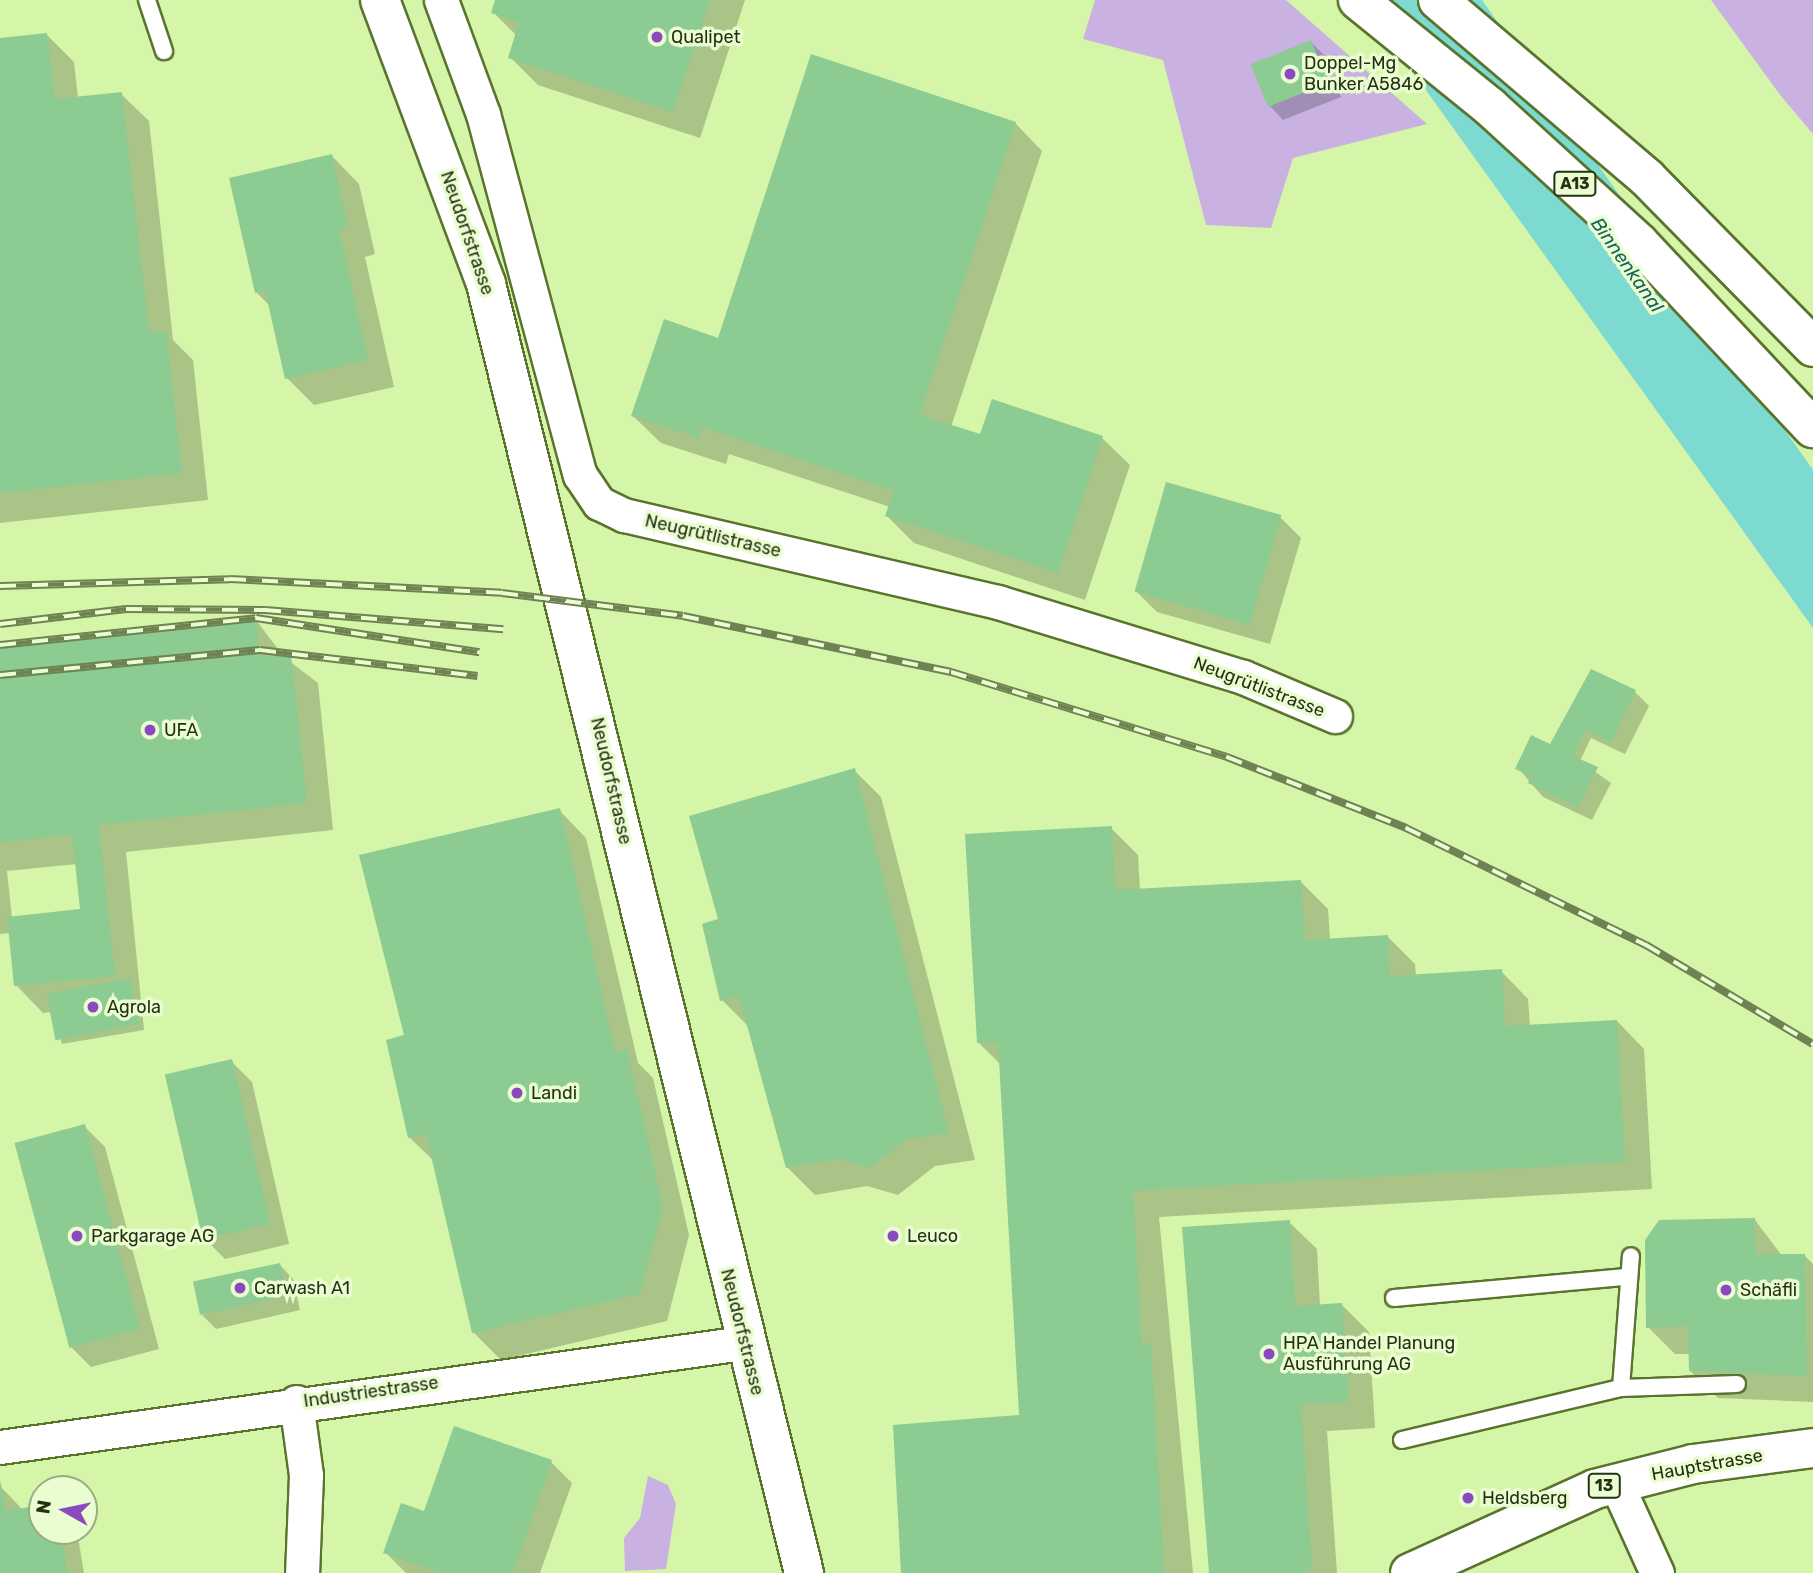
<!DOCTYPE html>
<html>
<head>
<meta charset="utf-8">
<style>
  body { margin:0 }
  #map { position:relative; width:1813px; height:1573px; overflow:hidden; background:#d5f5a9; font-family:Rubik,sans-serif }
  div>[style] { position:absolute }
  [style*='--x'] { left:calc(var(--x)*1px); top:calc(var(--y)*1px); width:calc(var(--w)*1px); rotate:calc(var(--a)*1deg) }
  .green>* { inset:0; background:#c9b2e2 }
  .water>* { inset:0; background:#7cdad0 }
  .shadow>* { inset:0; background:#0003 }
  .building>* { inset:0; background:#8ccb92; transform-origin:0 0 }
  .roads { filter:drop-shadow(2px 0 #5a742d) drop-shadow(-2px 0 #5a742d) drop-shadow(0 2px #5a742d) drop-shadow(0 -2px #5a742d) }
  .lane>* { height:16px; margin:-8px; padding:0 8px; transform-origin:8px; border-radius:8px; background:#fff }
  .street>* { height:33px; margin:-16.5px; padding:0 16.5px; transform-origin:16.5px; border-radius:16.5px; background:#fff }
  .secondary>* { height:38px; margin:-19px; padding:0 19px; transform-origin:19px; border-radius:19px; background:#fff }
  .primary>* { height:38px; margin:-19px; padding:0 19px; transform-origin:19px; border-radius:19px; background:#fff }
  .highway>* { height:38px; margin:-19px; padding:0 19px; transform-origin:19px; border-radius:19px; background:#fff }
  .rail>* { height:8px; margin-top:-4px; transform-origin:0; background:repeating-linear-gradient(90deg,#e9fdd0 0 16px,#6f8252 0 32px); box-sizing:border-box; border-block:2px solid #6f8252 }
  .dots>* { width:19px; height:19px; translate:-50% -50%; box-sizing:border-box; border:4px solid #e9fdd0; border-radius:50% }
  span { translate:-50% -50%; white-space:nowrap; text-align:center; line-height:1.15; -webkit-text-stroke:7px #e9fdd0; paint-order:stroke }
  .shield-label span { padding:2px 5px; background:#e9fdd0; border:2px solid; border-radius:5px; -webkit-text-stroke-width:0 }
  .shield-label { font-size:16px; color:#263114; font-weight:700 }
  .poi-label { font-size:18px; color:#263114 }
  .left { translate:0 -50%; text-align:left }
  .street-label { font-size:18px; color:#263114 }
  .water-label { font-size:19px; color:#16645e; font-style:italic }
  .north { position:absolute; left:28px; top:1475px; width:70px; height:70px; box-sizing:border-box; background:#e9fdd0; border:2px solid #9bab85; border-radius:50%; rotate:279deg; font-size:19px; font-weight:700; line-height:28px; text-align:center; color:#263114 }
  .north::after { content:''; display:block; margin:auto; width:24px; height:32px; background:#8a49be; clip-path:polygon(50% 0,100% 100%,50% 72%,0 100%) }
</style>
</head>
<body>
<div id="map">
  <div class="green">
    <div style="clip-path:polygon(1095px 0,1286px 0,1427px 124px,1293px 158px,1271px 228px,1206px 225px,1163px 60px,1083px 39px)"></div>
    <div style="clip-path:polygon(1711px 0,1813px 0,1813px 134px,1781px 96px)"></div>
    <div style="clip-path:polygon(648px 1476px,668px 1485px,676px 1504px,666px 1569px,625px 1571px,624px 1538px,640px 1518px)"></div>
  </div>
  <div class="water">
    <div style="clip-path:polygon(1361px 0,1482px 0,1813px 470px,1813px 628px)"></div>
  </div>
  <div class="shadow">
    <div style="clip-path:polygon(497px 0,745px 0,700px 138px,538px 85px,510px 57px,517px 36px,493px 12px)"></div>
    <div style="clip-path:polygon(47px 35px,74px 62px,78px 98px,121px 94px,149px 121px,173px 340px,193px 360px,208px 500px,0 523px,0 40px)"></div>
    <div style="clip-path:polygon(1311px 42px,1325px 56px,1341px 97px,1283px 120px,1270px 106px,1253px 65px)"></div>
    <div style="clip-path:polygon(1015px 123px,1042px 151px,951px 427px,981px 437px,1102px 438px,1130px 465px,1085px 600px,914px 543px,887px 516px,890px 507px,729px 454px,726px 464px,661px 443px,633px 416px,719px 340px)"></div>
    <div style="clip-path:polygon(332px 156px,359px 184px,375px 254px,365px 257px,394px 387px,314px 405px,287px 378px,270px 306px,256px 292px)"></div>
    <div style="clip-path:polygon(1280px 517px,1301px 538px,1270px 644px,1157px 612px,1136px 591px)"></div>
    <div style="clip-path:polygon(evenodd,256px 620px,284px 657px,318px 683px,333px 830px,126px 852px,144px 1030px,62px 1044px,51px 1012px,43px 1013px,16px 985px,10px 933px,0 934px,0 647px,256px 620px,77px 864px,81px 911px,12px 918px,7px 871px,77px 864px)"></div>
    <div style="clip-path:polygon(1635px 692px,1649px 706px,1625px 754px,1591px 738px,1580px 761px,1611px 783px,1592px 820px,1543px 797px,1518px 768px,1557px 750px)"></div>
    <div style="clip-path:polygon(854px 770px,881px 797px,975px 1160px,935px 1166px,898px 1195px,867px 1186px,815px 1195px,787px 1167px,749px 1027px,722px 1000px,720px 920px)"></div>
    <div style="clip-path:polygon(559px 810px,586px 838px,638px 1063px,653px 1078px,689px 1235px,667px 1321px,501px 1360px,473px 1332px,435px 1162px,410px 1138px,388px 1041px,407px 1037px)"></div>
    <div style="clip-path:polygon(1111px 828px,1138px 855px,1140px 891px,1300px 881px,1328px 909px,1330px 940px,1388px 937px,1415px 964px,1416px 976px,1501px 971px,1528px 999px,1530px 1026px,1617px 1021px,1644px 1049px,1652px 1189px,1159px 1217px,1193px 1573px,903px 1573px,1021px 1416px,1001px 1065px,978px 1042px)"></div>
    <div style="clip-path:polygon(231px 1061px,252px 1082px,289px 1244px,225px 1259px,204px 1238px)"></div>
    <div style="clip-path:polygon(84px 1126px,105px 1147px,159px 1349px,91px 1367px,70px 1346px)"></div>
    <div style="clip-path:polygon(1755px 1220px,1782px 1256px,1804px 1255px,1813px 1264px,1813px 1402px,1718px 1398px,1690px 1371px,1690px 1354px,1675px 1354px,1648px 1327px)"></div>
    <div style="clip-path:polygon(1289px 1222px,1317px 1249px,1320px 1306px,1341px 1304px,1369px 1332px,1375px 1428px,1327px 1431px,1337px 1573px,1210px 1573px)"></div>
    <div style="clip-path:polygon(280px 1265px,293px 1279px,300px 1310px,216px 1329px,202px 1315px)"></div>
    <div style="clip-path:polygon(455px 1428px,551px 1462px,572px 1483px,540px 1573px,406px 1573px,385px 1552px,425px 1513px)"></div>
    <div style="clip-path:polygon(0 1486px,23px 1510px,42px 1507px,42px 1531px,77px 1531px,84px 1573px,0 1573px)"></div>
  </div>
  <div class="building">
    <div style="clip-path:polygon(495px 0,710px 0,673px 112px,508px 58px,519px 22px,491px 13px)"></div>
    <div style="clip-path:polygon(47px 33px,55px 99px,122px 92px,149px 332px,166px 331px,182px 473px,0 493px,0 38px)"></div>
    <div style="left:1311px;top:40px;width:46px;height:65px;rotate:68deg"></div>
    <div style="clip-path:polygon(811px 54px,1016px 122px,920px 415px,980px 434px,992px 399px,1103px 436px,1058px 573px,885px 516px,894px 491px,702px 427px,699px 438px,631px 416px,664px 319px,718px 338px)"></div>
    <div style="clip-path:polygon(332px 154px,348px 227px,339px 230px,368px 360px,285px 379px,265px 290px,255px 293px,229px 178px)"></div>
    <div style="left:1166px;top:482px;width:120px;height:114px;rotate:16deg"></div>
    <div style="clip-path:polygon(256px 618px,260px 657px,291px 654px,307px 803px,99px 825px,115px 976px,14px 986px,7px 917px,80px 909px,72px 835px,0 842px,0 645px)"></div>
    <div style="clip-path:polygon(1591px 669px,1636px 690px,1611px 742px,1586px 730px,1573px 756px,1598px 767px,1578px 807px,1528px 783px,1531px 776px,1515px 769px,1531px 735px,1550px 744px)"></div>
    <div style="clip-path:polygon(855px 768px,949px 1133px,907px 1139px,870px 1168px,838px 1159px,786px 1168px,739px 996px,720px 1001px,702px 924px,718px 919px,689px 816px)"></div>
    <div style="clip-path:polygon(560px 808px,615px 1052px,627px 1049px,663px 1207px,640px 1294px,472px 1333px,426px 1134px,408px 1138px,386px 1040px,404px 1035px,359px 855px)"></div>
    <div style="clip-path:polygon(1112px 826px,1115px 890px,1301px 880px,1305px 940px,1388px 935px,1390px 976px,1502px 969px,1505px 1026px,1617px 1020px,1625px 1162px,1133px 1191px,1142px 1344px,1151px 1343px,1164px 1573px,901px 1573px,893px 1425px,1019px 1415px,998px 1042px,977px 1043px,965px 834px)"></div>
    <div style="left:130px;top:978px;width:47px;height:85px;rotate:79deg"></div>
    <div style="left:232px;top:1059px;width:169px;height:69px;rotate:77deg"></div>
    <div style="left:85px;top:1124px;width:212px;height:73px;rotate:75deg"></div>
    <div style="clip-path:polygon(1755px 1218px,1756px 1254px,1805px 1254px,1807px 1376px,1689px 1371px,1688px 1326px,1646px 1328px,1645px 1240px,1659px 1220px)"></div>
    <div style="clip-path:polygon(1290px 1220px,1295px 1306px,1342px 1303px,1349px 1402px,1301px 1405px,1312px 1568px,1304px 1573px,1209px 1573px,1182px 1227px)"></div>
    <div style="left:280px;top:1263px;width:34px;height:89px;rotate:78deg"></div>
    <div style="clip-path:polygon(454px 1426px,552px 1460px,513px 1573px,441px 1573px,383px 1553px,401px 1503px,424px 1511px)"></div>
    <div style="clip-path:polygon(0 1480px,6px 1511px,42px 1505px,42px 1531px,61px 1531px,67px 1573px,0 1573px)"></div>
  </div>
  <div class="roads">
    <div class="lane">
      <div style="--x:147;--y:0;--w:54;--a:71.6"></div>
      <div style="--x:1394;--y:1298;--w:233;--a:-5.2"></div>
      <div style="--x:1621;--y:1388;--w:132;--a:-85.7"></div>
      <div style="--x:1402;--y:1440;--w:225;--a:-13.4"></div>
      <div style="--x:1621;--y:1388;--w:116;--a:-2"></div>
    </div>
    <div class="street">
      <div style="--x:441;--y:0;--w:121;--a:69.8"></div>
      <div style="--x:483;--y:114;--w:374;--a:75"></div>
      <div style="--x:580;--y:475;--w:34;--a:56"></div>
      <div style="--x:599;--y:503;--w:28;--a:26"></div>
      <div style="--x:624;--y:515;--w:384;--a:13.1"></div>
      <div style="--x:998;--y:602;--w:256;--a:17"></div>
      <div style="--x:1243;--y:677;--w:100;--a:23"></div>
      <div style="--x:296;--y:1402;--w:74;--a:82.2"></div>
      <div style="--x:306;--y:1475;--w:98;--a:92.3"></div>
      <div style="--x:0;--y:1447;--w:750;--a:-7.97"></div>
      <div style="--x:1616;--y:1483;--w:99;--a:65.5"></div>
    </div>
    <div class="secondary">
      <div style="--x:380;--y:0;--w:303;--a:69.5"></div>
      <div style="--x:486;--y:284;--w:1328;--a:76.14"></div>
    </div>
    <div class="primary">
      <div style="--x:1410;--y:1573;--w:203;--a:-24.4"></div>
      <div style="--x:1595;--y:1489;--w:101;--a:-14.3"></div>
      <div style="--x:1693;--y:1464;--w:121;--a:-7.6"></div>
    </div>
    <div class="highway">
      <div style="--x:1358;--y:0;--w:169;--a:39"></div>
      <div style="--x:1489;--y:106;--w:203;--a:42.4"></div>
      <div style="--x:1639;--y:243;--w:254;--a:46.8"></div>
      <div style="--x:1438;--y:0;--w:275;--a:40.4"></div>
      <div style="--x:1647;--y:178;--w:237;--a:45.5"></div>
    </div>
  </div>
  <div class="rail">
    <div style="--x:0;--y:586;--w:230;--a:-1.7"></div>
    <div style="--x:230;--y:579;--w:272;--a:2.9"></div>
    <div style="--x:502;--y:593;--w:182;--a:7.2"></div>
    <div style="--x:683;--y:616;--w:274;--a:11.8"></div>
    <div style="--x:951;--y:672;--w:289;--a:17.1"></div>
    <div style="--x:1227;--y:757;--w:193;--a:21.6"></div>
    <div style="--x:1406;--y:828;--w:267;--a:26"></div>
    <div style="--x:1646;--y:945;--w:194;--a:30.7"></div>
    <div style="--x:0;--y:624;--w:127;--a:-6.8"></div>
    <div style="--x:126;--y:609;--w:139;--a:0.4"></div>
    <div style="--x:265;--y:610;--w:239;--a:4.6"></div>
    <div style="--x:0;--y:645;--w:257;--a:-6"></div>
    <div style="--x:256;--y:618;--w:226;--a:8.7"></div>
    <div style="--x:0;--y:675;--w:261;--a:-5.5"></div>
    <div style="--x:260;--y:650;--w:219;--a:6.8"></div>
  </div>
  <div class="dots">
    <div style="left:657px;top:37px;background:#8a49be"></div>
    <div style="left:1290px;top:74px;background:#8a49be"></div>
    <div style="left:150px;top:730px;background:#8a49be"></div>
    <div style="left:93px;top:1007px;background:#8a49be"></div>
    <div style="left:517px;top:1093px;background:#8a49be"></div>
    <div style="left:77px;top:1236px;background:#8a49be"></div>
    <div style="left:893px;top:1236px;background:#8a49be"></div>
    <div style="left:240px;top:1288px;background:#8a49be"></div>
    <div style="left:1726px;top:1290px;background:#8a49be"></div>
    <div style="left:1269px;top:1354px;background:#8a49be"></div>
    <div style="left:1468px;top:1498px;background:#8a49be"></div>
  </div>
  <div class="shield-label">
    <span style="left:1575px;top:184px">A13</span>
    <span style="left:1604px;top:1486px">13</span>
  </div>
  <div class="poi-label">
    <span class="left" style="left:671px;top:37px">Qualipet</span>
    <span class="left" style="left:1304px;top:74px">Doppel-Mg<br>Bunker A5846</span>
    <span class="left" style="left:164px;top:730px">UFA</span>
    <span class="left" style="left:107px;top:1007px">Agrola</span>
    <span class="left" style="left:531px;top:1093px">Landi</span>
    <span class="left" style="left:91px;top:1236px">Parkgarage AG</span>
    <span class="left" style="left:907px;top:1236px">Leuco</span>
    <span class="left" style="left:254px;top:1288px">Carwash A1</span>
    <span class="left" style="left:1740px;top:1290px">Schäfli</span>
    <span class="left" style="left:1283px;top:1354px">HPA Handel Planung<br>Ausführung AG</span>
    <span class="left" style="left:1482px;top:1498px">Heldsberg</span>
  </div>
  <div class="street-label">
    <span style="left:467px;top:233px;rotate:71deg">Neudorfstrasse</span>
    <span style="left:713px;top:536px;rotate:13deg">Neugrütlistrasse</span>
    <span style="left:1259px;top:687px;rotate:21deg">Neugrütlistrasse</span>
    <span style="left:611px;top:781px;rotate:77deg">Neudorfstrasse</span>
    <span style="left:742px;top:1332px;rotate:76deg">Neudorfstrasse</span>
    <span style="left:371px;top:1392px;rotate:-8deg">Industriestrasse</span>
    <span style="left:1707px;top:1465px;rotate:-10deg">Hauptstrasse</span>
  </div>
  <div class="water-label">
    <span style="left:1627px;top:265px;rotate:55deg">Binnenkanal</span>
  </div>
  <div class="north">N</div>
</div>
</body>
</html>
